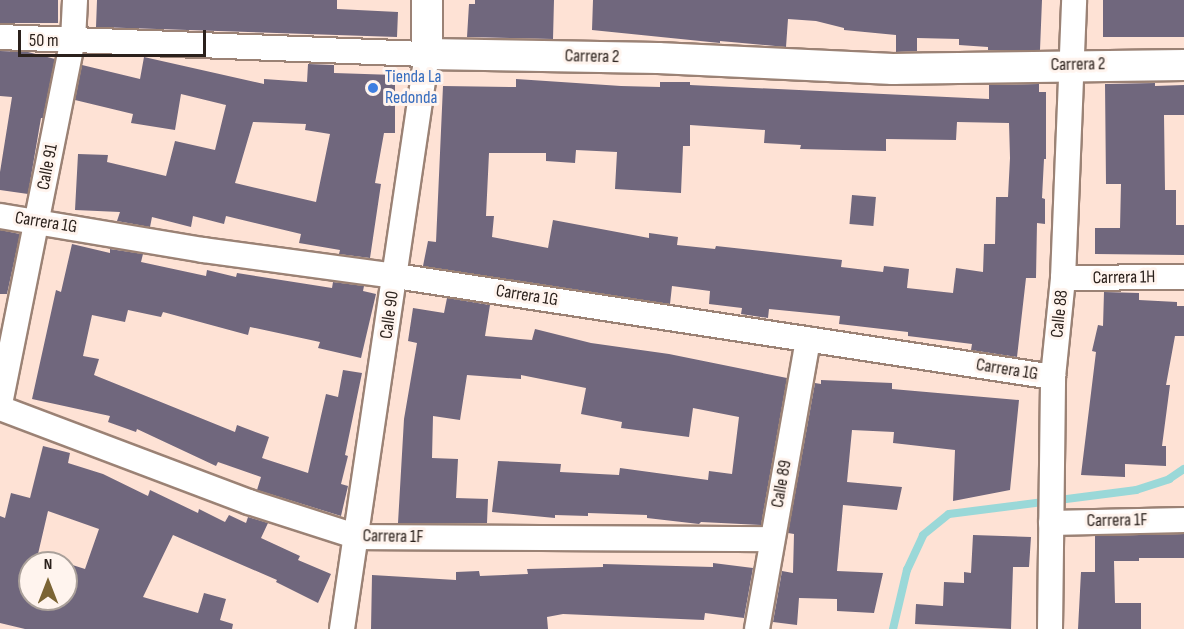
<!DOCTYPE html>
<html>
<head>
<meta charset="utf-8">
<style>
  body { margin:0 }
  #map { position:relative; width:1184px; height:629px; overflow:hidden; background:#fee2d5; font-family:"Sofia Sans Condensed",sans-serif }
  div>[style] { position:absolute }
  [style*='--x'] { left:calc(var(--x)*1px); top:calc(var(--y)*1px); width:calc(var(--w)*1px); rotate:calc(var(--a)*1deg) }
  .stream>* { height:8px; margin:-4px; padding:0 4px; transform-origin:4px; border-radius:4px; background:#9ad8d8 }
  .building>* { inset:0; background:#70677d; transform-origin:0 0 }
  .roads { filter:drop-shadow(2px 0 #9b8275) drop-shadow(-2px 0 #9b8275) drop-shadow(0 2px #9b8275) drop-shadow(0 -2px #9b8275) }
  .minor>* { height:24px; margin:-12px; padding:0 12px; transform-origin:12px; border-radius:12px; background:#fff }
  .tertiary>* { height:30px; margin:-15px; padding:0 15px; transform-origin:15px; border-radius:15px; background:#fff }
  .dots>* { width:16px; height:16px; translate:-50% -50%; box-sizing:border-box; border:3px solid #fff4ee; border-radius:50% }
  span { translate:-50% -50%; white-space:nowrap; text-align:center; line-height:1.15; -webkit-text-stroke:6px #fff4ee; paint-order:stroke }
  .street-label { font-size:18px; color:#2b211c }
  .shop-label { font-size:18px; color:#366cbe }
  .left { translate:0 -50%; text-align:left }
  .north { position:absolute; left:18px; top:551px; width:60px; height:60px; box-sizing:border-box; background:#fff4ee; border:2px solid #aaa09a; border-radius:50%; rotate:0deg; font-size:16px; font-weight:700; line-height:24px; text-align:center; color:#2b211c }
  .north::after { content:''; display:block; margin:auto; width:21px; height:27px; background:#7b6434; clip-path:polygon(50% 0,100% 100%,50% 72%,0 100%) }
  .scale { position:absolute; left:18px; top:30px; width:188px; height:27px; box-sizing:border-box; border:3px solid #2b211c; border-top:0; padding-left:8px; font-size:18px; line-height:21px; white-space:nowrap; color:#2b211c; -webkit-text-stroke:4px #fff4ee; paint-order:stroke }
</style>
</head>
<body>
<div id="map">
  <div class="stream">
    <div style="--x:893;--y:629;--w:61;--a:-76.7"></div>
    <div style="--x:907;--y:570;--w:38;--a:-65"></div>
    <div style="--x:923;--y:535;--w:33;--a:-39"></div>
    <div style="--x:949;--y:514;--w:189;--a:-7.3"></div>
    <div style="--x:1136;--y:490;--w:35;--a:-18"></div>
    <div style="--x:1169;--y:479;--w:18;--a:-34"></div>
  </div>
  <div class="building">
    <div style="left:0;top:0;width:58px;height:23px"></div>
    <div style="clip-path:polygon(97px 0,337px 0,337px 9px,398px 12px,397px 37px,96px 27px)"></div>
    <div style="clip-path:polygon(475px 0,554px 0,553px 39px,467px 37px,469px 4px,475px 4px)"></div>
    <div style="clip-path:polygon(593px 0,1042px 0,1040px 50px,988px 50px,988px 47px,959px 45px,959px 39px,917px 38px,917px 51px,896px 52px,896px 35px,844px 30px,844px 28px,816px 21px,788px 19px,786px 47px,720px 41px,720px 43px,592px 30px)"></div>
    <div style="left:1103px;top:0;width:81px;height:37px"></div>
    <div style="clip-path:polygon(0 51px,28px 52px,55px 59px,43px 118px,41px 118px,28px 194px,0 190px,0 172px,12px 97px,0 96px)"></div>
    <div style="clip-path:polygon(evenodd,144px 57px,264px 84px,264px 79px,307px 82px,308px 64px,334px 65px,334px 73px,395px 75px,395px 133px,384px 133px,375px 183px,381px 184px,370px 258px,339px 254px,340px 250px,299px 243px,301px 234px,226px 216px,224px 224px,193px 216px,191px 227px,152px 217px,150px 227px,117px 221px,120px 212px,75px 210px,78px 154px,108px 155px,107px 162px,166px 176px,175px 141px,215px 150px,226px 105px,181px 94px,175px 130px,131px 123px,133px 114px,75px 100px,82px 65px,140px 79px,144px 57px,253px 122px,306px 124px,305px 130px,330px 134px,316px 202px,235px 183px,253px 122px)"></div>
    <div style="clip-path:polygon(evenodd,516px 79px,621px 86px,660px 87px,660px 82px,690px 82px,690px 85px,989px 99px,989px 85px,1039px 84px,1039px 92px,1046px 92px,1046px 159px,1044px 159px,1042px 198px,1045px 199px,1045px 224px,1037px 223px,1036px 278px,1026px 278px,1017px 357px,971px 350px,972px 344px,908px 336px,908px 332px,839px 324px,840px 316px,769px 309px,768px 318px,741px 314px,742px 308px,709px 304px,710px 291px,672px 286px,670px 304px,423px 266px,428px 241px,436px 242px,443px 86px,516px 87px,516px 79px,957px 122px,1009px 123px,1010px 158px,1008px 197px,996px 197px,995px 244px,984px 244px,983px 272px,956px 268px,953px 293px,907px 288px,909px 269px,884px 266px,883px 272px,841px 267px,842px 260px,716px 246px,715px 249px,677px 245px,678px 237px,649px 233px,649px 238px,553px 220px,548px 248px,492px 237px,494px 216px,486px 216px,489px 153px,546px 153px,546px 161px,575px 163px,576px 150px,617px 152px,615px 189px,681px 193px,683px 146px,690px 146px,690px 125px,765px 130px,764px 143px,801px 145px,800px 149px,886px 151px,886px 139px,956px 140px,957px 122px)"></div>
    <div style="clip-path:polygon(1155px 83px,1155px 86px,1184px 85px,1184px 115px,1164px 115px,1165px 190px,1176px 190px,1176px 225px,1184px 225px,1184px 255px,1095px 254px,1095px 228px,1120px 228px,1121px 184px,1106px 184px,1105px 84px)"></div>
    <div style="left:852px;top:195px;width:24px;height:29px;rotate:5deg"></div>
    <div style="clip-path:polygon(0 230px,20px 234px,7px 294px,0 294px)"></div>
    <div style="clip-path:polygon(72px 244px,110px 253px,110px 249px,143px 254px,141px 262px,206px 276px,207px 270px,236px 277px,237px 273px,332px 288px,333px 282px,364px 286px,363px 291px,376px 294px,361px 358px,318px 348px,320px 342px,250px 327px,248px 335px,163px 312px,161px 317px,128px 310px,125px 322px,92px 315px,83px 356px,99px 359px,94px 375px,235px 432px,237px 425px,269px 437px,262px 458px,308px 473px,326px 394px,338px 397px,343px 370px,362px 373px,345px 455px,348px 456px,341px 484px,348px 486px,341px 516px,257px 490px,261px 477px,218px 462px,216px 466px,137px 429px,136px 432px,108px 422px,110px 416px,32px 399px,56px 290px,61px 292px)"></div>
    <div style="clip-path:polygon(1104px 292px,1139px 293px,1139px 300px,1177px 302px,1177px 306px,1184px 306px,1184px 336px,1175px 336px,1166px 385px,1170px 385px,1162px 446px,1166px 446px,1166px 466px,1125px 464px,1125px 477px,1081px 475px,1096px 352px,1092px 351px,1098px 325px,1103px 326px)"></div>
    <div style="clip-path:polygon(447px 298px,490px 305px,485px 336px,532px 340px,535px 329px,591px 343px,669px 354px,787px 378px,761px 525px,701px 522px,699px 524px,647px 518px,647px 515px,588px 513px,588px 516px,555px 515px,555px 518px,492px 512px,498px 461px,561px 464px,560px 472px,619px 475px,620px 468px,708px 480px,709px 471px,732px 474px,739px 417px,693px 408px,689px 437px,621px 428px,622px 422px,581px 414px,586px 388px,521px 375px,521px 379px,467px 375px,460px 420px,433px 416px,432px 458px,458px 459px,456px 498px,488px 499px,487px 523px,398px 523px,404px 419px,417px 343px,408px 341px,413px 308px,444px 313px)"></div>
    <div style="clip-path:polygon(821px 380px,892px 383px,892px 389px,1019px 400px,1010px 490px,953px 501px,955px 450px,893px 443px,894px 432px,852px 430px,847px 482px,902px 487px,897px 510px,843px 505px,837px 571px,883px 573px,874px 613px,837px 611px,837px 599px,799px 598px,797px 625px,773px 622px,782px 571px,793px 573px,794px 534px,788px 533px,815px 383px,821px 384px)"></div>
    <div style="clip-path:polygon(evenodd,43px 446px,70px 453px,68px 463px,103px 474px,148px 496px,150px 490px,198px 513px,199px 509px,225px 522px,229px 515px,246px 523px,248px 517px,268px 523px,261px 538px,300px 556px,298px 560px,331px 574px,318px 603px,276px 582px,277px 580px,173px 535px,143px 597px,198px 613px,204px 593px,226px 599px,220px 620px,233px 624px,232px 629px,25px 629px,0 623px,0 516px,5px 518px,11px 493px,30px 498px,43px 446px,48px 511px,99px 529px,85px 569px,38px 554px,48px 511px,43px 446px,30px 563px,66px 563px,66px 599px,30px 599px,30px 563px)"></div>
    <div style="clip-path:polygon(1184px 534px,1184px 558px,1139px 558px,1139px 561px,1114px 561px,1115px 603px,1141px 603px,1141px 629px,1078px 629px,1081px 572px,1095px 572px,1095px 536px)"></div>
    <div style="clip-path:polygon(973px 535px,1031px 537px,1029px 567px,1013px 567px,1011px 629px,915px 624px,916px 604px,943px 606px,944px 582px,964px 583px,964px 572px,971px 573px)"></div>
    <div style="clip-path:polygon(713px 563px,753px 568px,744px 618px,705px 613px,704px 620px,563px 614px,547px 617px,548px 629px,371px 629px,372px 575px,456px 580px,456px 572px,479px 571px,480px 576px,528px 574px,527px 569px,603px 567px,603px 564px,713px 567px)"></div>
  </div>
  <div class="roads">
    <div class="minor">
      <div style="--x:0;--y:37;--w:427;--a:2.3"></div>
      <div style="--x:427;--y:54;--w:581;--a:98.41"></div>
      <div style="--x:0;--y:216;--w:206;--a:9.5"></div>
      <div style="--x:203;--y:250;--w:195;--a:7.7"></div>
      <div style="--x:396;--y:276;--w:665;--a:8.74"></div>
      <div style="--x:1063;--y:278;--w:121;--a:-0.5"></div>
      <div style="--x:0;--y:404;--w:371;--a:-78.7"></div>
      <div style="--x:73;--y:40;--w:40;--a:-87.1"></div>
      <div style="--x:0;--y:408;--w:266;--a:20.7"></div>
      <div style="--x:249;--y:502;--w:114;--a:17.8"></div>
      <div style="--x:358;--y:537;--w:414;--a:0.3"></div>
      <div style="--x:1051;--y:523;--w:133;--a:-1.3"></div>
      <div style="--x:757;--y:629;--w:294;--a:-80"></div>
      <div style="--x:1050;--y:629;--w:252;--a:-89.3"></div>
      <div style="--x:1053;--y:377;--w:100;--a:-84.2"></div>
      <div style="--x:1063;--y:278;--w:278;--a:-87.7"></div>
    </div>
    <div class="tertiary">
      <div style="--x:427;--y:0;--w:54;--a:90"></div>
      <div style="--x:427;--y:54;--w:231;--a:1"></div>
      <div style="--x:658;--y:58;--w:235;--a:2.7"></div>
      <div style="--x:893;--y:69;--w:291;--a:-0.8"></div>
    </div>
  </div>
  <div class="dots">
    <div style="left:373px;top:88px;background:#3f7fe0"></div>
  </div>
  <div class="street-label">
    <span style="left:592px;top:57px;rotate:1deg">Carrera 2</span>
    <span style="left:1078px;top:65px;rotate:-1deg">Carrera 2</span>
    <span style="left:48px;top:167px;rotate:-79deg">Calle 91</span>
    <span style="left:46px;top:223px;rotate:9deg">Carrera 1G</span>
    <span style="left:1124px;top:278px;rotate:-1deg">Carrera 1H</span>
    <span style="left:527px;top:296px;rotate:9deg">Carrera 1G</span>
    <span style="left:1060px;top:314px;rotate:-84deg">Calle 88</span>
    <span style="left:390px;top:315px;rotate:-82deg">Calle 90</span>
    <span style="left:1007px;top:370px;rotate:9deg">Carrera 1G</span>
    <span style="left:782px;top:484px;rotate:-80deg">Calle 89</span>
    <span style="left:1117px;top:521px;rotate:-1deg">Carrera 1F</span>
    <span style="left:393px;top:537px;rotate:1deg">Carrera 1F</span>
  </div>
  <div class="shop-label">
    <span class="left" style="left:385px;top:88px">Tienda La<br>Redonda</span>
  </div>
  <div class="north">N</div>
  <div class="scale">50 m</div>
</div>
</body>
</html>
